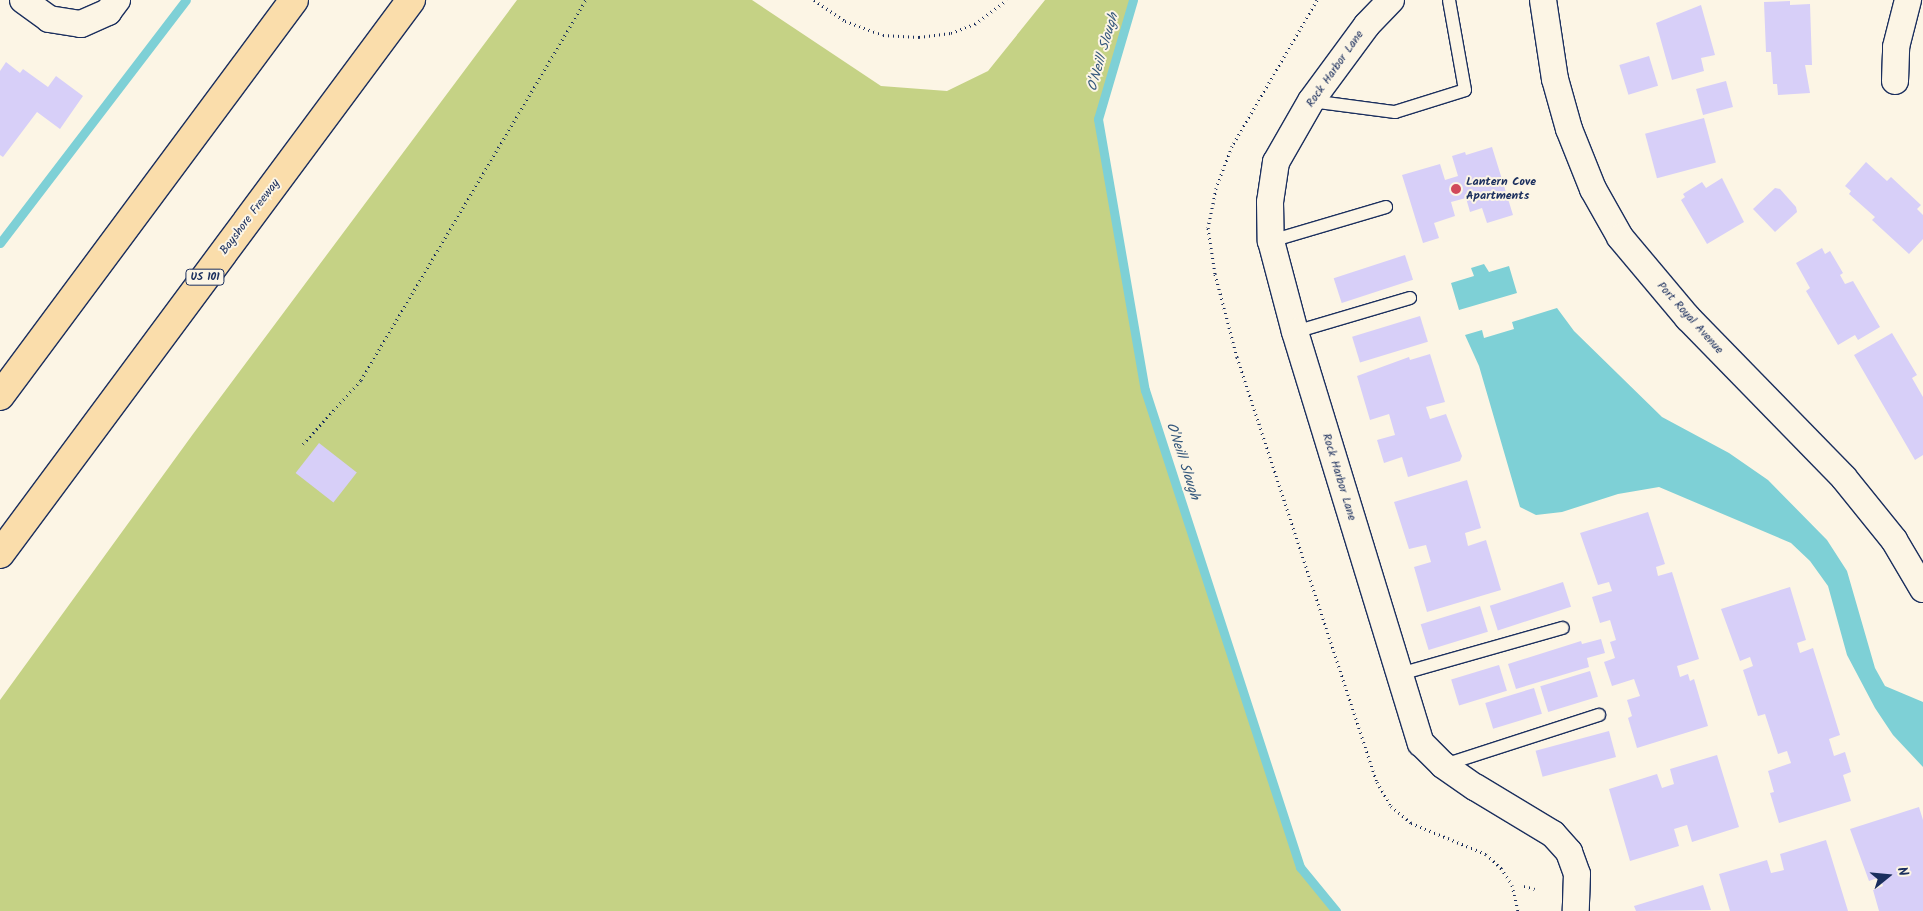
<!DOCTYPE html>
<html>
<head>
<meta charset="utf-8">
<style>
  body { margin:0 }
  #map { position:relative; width:1923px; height:911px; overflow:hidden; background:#fcf5e5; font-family:Kalam,sans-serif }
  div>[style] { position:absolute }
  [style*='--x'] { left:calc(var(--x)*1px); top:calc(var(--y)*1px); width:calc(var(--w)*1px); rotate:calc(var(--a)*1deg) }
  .green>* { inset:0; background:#c5d285 }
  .water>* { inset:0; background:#7ed0d6 }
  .stream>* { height:9px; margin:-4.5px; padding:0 4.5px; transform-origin:4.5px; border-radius:4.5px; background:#7ed0d6 }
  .building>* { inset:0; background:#d7cff8; transform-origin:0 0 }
  .path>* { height:3px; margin-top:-1.5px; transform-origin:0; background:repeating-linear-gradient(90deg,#1b2f5e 0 1px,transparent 0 5px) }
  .roads { filter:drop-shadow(1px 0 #1b2f5e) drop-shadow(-1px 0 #1b2f5e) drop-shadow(0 1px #1b2f5e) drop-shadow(0 -1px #1b2f5e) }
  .service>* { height:12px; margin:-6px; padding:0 6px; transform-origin:6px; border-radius:6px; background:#fcf5e5 }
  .minor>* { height:26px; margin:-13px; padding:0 13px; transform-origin:13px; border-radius:13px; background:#fcf5e5 }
  .motorway>* { height:28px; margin:-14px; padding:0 14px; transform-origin:14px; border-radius:14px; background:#faddab }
  .dots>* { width:14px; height:14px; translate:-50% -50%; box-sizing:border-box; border:2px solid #fcf5e5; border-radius:50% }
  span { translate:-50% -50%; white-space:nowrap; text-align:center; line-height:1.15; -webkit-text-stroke:4px #fcf5e5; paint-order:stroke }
  .shield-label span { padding:1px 4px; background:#fcf5e5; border:1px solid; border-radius:4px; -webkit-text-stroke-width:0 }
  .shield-label { font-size:11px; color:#1b2f5e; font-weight:700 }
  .street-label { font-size:12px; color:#1b2f5e }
  .poi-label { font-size:12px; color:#1b2f5e; font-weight:700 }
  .left { translate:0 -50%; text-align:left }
  .water-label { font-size:14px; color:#34577c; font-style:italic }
  .north { position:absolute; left:1863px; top:851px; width:50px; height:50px; -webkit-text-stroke:4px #fcf5e5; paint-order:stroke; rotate:73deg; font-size:14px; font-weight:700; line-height:20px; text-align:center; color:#1b2f5e }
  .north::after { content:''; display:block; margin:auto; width:18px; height:22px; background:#1b2f5e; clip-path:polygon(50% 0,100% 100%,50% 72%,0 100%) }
</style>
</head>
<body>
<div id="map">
  <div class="green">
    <div style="clip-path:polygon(517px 0,752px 0,881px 86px,947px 91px,988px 71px,1045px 0,1133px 0,1098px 119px,1145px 390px,1300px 867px,1336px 911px,0 911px,0 700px,193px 434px)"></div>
  </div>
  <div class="water">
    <div style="clip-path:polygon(1484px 264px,1489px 272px,1509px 266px,1517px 293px,1459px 310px,1451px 283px,1474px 276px,1471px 268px)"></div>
    <div style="clip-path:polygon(1557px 308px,1574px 331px,1662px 417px,1729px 453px,1768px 480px,1827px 540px,1847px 571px,1875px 668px,1885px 686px,1923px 702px,1923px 767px,1893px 735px,1875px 708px,1847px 655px,1828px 586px,1810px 561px,1791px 543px,1659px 487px,1618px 494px,1562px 512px,1536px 515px,1520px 507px,1479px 366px,1465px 335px,1482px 330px,1484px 338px,1514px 329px,1512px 322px)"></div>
  </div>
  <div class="stream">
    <div style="--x:1133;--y:0;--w:124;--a:106.4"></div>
    <div style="--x:1098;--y:119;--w:275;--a:80.2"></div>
    <div style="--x:1145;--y:390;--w:502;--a:72"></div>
    <div style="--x:1300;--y:867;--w:57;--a:50.7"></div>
    <div style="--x:0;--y:243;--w:306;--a:-52.6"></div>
  </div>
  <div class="building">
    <div style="clip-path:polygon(1790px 1px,1790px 5px,1810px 4px,1812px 65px,1805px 65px,1810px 93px,1778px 95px,1777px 84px,1773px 84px,1771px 52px,1766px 52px,1764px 2px)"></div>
    <div style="clip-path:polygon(1701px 5px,1715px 55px,1701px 58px,1704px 71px,1672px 80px,1656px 23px)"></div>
    <div style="left:1649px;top:56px;width:31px;height:31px;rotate:73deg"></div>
    <div style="clip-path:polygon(6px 62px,20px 73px,23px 69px,48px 87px,56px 76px,83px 96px,60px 129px,37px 112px,3px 157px,0 155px,0 71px)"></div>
    <div style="left:1726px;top:81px;width:27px;height:31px;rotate:75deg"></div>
    <div style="left:1704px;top:118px;width:46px;height:61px;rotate:75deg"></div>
    <div style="clip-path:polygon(1492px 147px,1513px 215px,1487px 223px,1482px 208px,1470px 212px,1466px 198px,1451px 202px,1455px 216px,1434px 223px,1439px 238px,1423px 243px,1402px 175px,1440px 164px,1445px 180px,1458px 176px,1452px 156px,1465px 152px,1466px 155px)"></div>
    <div style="clip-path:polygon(1866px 162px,1887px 181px,1891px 177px,1921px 205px,1917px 209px,1923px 215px,1923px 239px,1909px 254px,1872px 220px,1875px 217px,1849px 194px,1851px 191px,1845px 186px)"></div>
    <div style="clip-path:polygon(1722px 178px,1744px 222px,1707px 244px,1681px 200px,1685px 197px,1683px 194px,1702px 182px,1706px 188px)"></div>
    <div style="clip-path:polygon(1775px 188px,1780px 189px,1796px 207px,1797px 212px,1775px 232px,1753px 209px)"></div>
    <div style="clip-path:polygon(1822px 248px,1825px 254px,1830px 251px,1843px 273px,1840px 275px,1845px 284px,1853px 281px,1880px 327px,1858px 340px,1855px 335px,1838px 345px,1806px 291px,1810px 288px,1796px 263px)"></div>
    <div style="left:1405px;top:255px;width:26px;height:75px;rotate:72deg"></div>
    <div style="left:1420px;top:316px;width:27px;height:71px;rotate:73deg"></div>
    <div style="clip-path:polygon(1892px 333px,1917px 375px,1912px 378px,1923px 397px,1923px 455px,1915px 460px,1854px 355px)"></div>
    <div style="clip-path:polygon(1430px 354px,1445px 402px,1426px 407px,1430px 419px,1446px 414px,1462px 456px,1460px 461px,1408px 477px,1402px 457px,1384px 463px,1377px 440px,1395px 435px,1389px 414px,1370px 420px,1357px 376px,1409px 357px,1410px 360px)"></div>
    <div style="left:319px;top:443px;width:48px;height:38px;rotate:38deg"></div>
    <div style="clip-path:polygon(1467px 480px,1481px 528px,1465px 533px,1468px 546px,1486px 540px,1501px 590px,1427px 612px,1414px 567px,1431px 562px,1426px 545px,1409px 549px,1394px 502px)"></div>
    <div style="clip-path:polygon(1648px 512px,1665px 564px,1656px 567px,1658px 576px,1672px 572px,1699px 659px,1677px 666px,1680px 677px,1688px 674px,1690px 681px,1694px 679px,1708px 726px,1637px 748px,1628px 718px,1632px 716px,1627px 700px,1640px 696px,1634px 679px,1612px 686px,1604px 662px,1615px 658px,1610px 642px,1616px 640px,1610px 620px,1600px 623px,1592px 597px,1612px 591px,1609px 582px,1598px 585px,1580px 533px)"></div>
    <div style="left:1563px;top:582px;width:26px;height:77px;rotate:72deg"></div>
    <div style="clip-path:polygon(1790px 587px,1806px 640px,1797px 643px,1800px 653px,1813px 648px,1840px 735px,1829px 739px,1834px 756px,1845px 752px,1851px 772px,1843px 775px,1851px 801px,1779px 823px,1770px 793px,1774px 792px,1768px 771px,1791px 763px,1787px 751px,1778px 754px,1765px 714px,1758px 716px,1743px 670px,1753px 666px,1750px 657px,1740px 661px,1721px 609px)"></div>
    <div style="left:1480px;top:606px;width:27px;height:62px;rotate:73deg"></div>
    <div style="clip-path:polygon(1601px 639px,1605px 653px,1587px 658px,1589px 667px,1516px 689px,1508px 664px,1581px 641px,1582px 644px)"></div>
    <div style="left:1499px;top:665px;width:27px;height:50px;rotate:73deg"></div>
    <div style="left:1590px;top:671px;width:27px;height:52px;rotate:73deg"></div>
    <div style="left:1534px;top:688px;width:27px;height:51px;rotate:73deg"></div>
    <div style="left:1609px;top:731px;width:27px;height:76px;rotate:75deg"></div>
    <div style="clip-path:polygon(1717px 755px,1739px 827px,1692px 842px,1687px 825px,1674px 829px,1679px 846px,1630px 861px,1609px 789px,1657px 774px,1662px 788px,1674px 784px,1670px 769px)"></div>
    <div style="clip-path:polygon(1919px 807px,1923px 820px,1923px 911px,1879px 911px,1873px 890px,1883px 886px,1880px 877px,1869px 881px,1850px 829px)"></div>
    <div style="clip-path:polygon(1826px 840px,1848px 911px,1730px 911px,1719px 874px,1767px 860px,1771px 873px,1784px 870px,1780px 854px)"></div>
    <div style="clip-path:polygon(1703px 885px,1711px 910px,1636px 911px,1634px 906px)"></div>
  </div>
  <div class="path">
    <div style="--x:814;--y:0;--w:37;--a:34"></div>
    <div style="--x:845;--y:21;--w:40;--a:20.2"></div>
    <div style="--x:883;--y:35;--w:36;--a:3"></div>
    <div style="--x:919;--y:37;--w:32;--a:-7"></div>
    <div style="--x:951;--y:33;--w:26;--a:-21"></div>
    <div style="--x:975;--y:24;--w:40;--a:-37"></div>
    <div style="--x:1317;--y:0;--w:169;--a:120.2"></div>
    <div style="--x:1232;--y:146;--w:45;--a:110.9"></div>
    <div style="--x:1216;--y:188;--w:41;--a:101.3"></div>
    <div style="--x:1208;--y:228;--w:47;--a:81.3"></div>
    <div style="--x:1215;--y:274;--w:86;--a:75.2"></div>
    <div style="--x:1237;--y:357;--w:447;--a:71.8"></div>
    <div style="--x:1377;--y:782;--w:28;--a:60"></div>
    <div style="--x:1391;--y:806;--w:26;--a:40"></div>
    <div style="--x:1411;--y:823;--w:81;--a:22.5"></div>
    <div style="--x:1486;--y:854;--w:21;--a:43"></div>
    <div style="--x:1501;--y:868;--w:20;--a:57"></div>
    <div style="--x:1512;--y:885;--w:27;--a:77"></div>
    <div style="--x:303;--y:444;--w:86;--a:-47.8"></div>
    <div style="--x:361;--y:380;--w:442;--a:-59.4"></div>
    <div style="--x:1524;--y:886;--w:11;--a:15"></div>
  </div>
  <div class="roads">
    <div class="service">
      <div style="--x:1311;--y:101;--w:85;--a:7.5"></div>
      <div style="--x:1395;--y:112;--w:73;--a:-17.4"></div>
      <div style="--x:1465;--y:90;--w:91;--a:-100.1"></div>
      <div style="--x:1271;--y:241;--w:120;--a:-16.5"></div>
      <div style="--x:1295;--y:332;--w:120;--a:-16.5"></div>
      <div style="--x:1400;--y:674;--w:169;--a:-15.8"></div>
      <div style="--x:1444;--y:765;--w:163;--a:-17.9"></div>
    </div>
    <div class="minor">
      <div style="--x:23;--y:0;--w:32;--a:36"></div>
      <div style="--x:49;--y:19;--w:32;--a:9"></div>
      <div style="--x:81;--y:24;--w:30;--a:-24"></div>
      <div style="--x:108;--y:12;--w:15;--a:-53"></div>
      <div style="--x:1391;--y:0;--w:35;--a:134"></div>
      <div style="--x:1367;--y:25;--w:94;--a:126.4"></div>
      <div style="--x:1311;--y:101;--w:70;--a:119.8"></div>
      <div style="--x:1276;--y:162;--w:40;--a:98.5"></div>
      <div style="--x:1270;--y:202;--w:39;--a:89"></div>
      <div style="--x:1271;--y:241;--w:94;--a:75.2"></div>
      <div style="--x:1295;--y:332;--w:430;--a:73"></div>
      <div style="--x:1421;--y:743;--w:31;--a:45"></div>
      <div style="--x:1443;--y:765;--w:39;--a:35"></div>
      <div style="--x:1475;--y:787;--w:91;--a:31.1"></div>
      <div style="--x:1553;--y:834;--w:24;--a:48"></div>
      <div style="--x:1569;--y:852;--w:23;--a:70"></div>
      <div style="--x:1577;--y:874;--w:37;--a:92"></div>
      <div style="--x:1543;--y:0;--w:80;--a:81.4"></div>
      <div style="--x:1555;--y:79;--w:52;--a:74.4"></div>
      <div style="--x:1569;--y:129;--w:65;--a:68.2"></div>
      <div style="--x:1593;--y:189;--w:55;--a:60.6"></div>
      <div style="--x:1620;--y:237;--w:106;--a:50"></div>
      <div style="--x:1688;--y:318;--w:223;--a:45.7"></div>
      <div style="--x:1844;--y:478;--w:80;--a:51.1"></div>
      <div style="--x:1894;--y:540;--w:57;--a:59.4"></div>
      <div style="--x:1895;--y:81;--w:34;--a:-88"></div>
      <div style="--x:1896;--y:47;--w:49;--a:-75.7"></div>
    </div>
    <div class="motorway">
      <div style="--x:0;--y:396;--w:493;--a:-53.4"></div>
      <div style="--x:0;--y:554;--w:690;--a:-53.43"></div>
    </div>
  </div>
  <div class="dots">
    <div style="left:1456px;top:189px;background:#d1495b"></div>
  </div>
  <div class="shield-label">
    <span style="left:205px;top:277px">US 101</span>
  </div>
  <div class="street-label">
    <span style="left:1335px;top:69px;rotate:-55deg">Rock Harbor Lane</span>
    <span style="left:250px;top:217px;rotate:-53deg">Bayshore Freeway</span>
    <span style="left:1690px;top:318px;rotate:48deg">Port Royal Avenue</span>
    <span style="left:1339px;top:477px;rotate:73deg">Rock Harbor Lane</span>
  </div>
  <div class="poi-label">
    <span class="left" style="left:1466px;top:189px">Lantern Cove<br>Apartments</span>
  </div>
  <div class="water-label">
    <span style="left:1103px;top:52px;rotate:-74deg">O'Neill Slough</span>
    <span style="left:1183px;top:461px;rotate:72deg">O'Neill Slough</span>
  </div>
  <div class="north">N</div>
</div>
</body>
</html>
